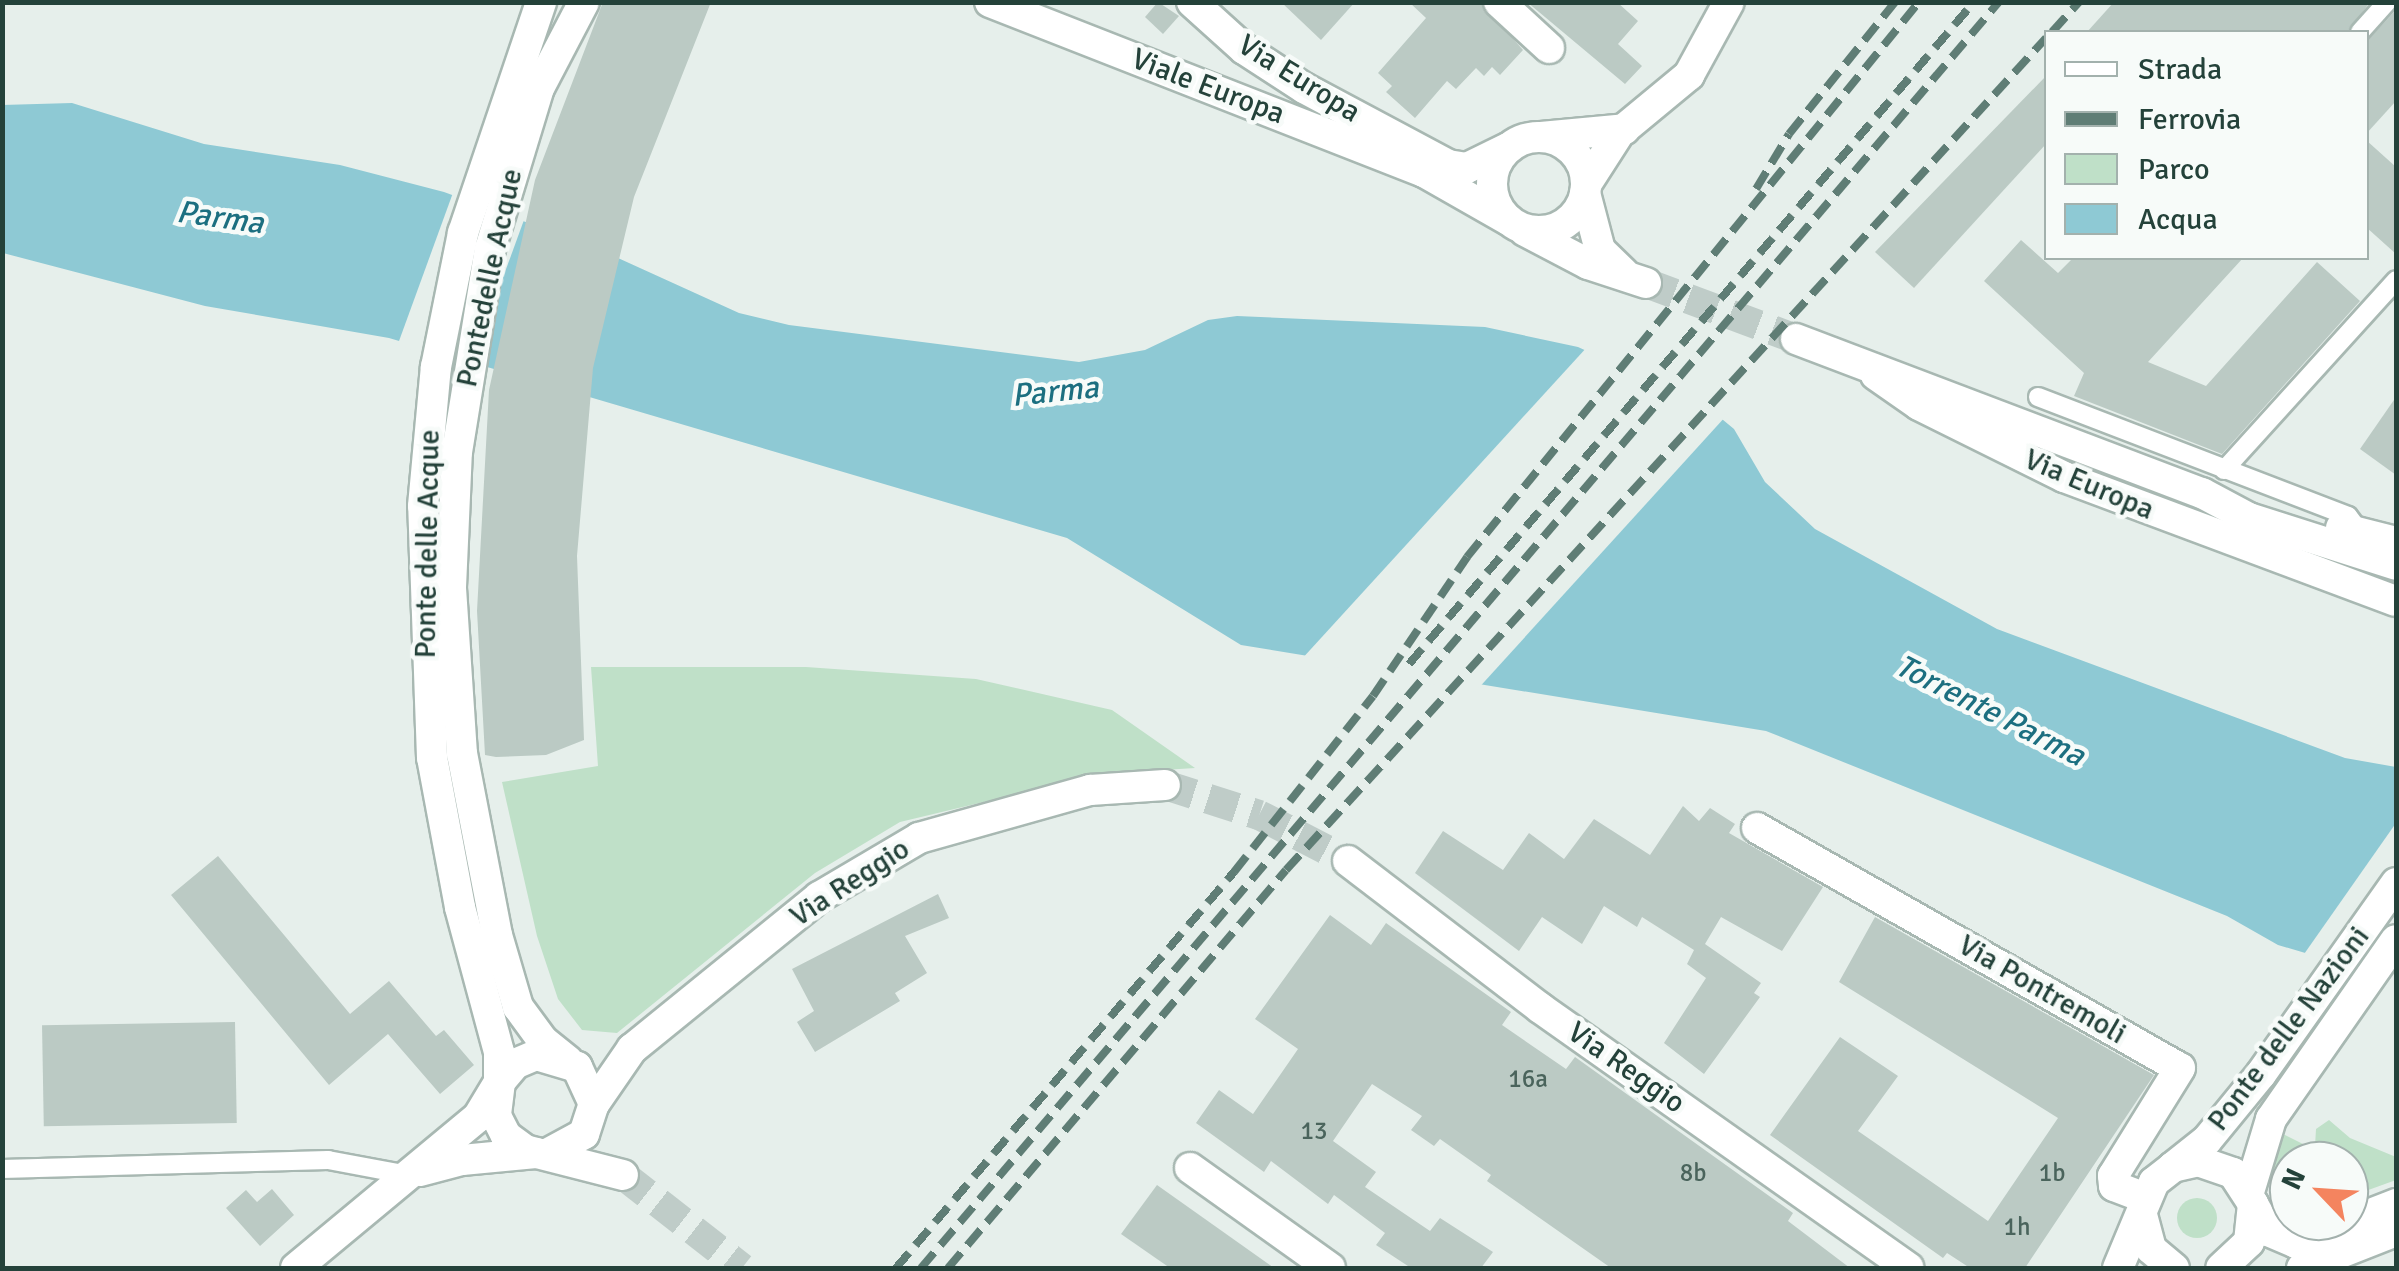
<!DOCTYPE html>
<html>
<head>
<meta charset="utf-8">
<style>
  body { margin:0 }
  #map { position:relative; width:2399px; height:1271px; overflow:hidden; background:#e6efeb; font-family:Signika,sans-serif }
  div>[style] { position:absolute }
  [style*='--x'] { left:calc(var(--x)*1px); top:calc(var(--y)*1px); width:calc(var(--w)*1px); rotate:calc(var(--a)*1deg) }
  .green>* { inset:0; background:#bfe0c8 }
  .round { border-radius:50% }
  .water>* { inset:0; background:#8ec9d4 }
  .pier>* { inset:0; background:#e6efeb; transform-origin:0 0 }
  .building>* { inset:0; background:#bbcac4; transform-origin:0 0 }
  .street-tunnel>* { height:30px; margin-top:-15px; transform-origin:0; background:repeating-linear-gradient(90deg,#bfccc8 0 30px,transparent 0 45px) }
  .secondary-tunnel>* { height:30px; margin-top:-15px; transform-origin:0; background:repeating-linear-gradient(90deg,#bfccc8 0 30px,transparent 0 45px) }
  .roads { filter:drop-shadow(2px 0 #a8b8b2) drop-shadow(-2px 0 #a8b8b2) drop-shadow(0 2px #a8b8b2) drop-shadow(0 -2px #a8b8b2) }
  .lane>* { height:18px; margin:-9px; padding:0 9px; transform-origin:9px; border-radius:9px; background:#fff }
  .street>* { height:30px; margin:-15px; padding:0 15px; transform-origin:15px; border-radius:15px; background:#fff }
  .secondary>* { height:30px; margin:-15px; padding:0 15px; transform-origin:15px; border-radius:15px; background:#fff }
  .secondary>.ring { margin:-15px; padding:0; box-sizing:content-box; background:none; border:30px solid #fff; border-radius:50% }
  .rail>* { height:8px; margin-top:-4px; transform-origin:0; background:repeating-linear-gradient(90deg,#5f7d75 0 20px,transparent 0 30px) }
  span { translate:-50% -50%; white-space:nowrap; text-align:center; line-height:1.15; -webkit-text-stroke:9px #f7fbf9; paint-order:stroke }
  .number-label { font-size:25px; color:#4a645c }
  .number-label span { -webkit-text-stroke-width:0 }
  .street-label { font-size:30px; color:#24423a }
  .water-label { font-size:32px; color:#1c6f80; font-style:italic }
  .frame { position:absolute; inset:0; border:5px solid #24423a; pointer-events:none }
  .legend { position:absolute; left:2044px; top:30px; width:325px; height:230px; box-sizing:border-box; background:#f7fbf9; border:2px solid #a3b1ad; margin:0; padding:12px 18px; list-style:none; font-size:30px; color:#24423a }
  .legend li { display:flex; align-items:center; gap:20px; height:50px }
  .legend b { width:50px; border:2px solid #a3b1ad }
  .north { position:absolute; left:2269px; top:1141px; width:100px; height:100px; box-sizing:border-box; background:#f7fbf9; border:2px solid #a3b1ad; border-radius:50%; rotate:295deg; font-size:28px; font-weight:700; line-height:40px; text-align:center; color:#24423a }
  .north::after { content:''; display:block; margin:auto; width:35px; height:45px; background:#f4845f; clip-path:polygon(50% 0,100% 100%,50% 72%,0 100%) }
</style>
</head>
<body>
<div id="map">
  <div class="green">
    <div style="clip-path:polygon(591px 667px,806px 667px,976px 679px,1112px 710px,1195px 768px,1100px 774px,900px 822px,815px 873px,617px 1033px,582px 1030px,558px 999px,537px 936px,502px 782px,598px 766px)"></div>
    <div style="clip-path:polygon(2329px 1120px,2350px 1138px,2396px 1157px,2396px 1180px,2349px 1197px,2349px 1161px,2320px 1161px,2315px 1146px,2316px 1129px)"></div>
    <div style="clip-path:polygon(2281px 1133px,2303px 1144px,2303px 1161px,2289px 1161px,2289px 1221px,2302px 1221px,2302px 1231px,2280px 1225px,2274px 1211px,2270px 1171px)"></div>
    <div class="round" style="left:2177px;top:1198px;width:40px;height:40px"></div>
  </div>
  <div class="water">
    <div style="clip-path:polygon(72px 103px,204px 144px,340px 165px,444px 192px,596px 248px,739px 313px,789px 325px,1079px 362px,1145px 350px,1208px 320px,1237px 316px,1485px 327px,1578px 347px,1705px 405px,1734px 429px,1765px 482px,1815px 529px,1997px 629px,2345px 758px,2396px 767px,2396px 980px,2278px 945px,2227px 916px,1766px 731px,1241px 645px,1067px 538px,389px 338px,205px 306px,3px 253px,2px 105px)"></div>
  </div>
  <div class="pier">
    <div style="left:454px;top:190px;width:76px;height:165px;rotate:20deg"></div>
    <div style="clip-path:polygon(1588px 346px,1674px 383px,1726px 416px,1475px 692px,1300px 661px)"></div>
    <div style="clip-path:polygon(2396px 823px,2396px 985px,2302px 957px)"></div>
  </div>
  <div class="building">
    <div style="clip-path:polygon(603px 2px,711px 2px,634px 197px,593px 368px,577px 556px,584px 740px,546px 755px,496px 757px,485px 755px,477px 611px,489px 390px,535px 180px)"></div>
    <div style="clip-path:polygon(1158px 2px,1179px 16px,1163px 34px,1145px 17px)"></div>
    <div style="clip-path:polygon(1281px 2px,1355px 2px,1321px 40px)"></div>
    <div style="clip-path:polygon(1409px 2px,1481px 2px,1523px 50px,1500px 75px,1492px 67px,1484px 76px,1476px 68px,1456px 89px,1447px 81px,1415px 118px,1386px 92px,1392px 86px,1378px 73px,1426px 18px)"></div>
    <div style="clip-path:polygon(1527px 2px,1617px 2px,1638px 21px,1618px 44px,1642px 66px,1625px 84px)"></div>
    <div style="clip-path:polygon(2114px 2px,2370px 2px,2348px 32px,2087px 32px)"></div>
    <div style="clip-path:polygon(2396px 10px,2396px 101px,2366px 134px,2366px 42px)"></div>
    <div style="clip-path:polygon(2046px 76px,2046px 144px,1914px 288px,1875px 252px)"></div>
    <div style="clip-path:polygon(2366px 140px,2396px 167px,2396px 254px,2366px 227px)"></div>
    <div style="clip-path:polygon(2021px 240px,2058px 273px,2073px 258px,2243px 258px,2148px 362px,2206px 386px,2317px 262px,2360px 301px,2222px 454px,2074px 396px,2084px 373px,1984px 281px)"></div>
    <div style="clip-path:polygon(2396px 397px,2396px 475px,2360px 449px)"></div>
    <div style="clip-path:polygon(1683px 806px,1699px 821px,1710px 808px,1735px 824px,1729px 833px,1823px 887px,1782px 951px,1721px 917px,1705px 944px,1761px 983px,1754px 993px,1760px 997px,1704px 1074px,1664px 1043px,1706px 978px,1687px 964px,1694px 950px,1642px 917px,1637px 927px,1604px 906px,1582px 944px,1542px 917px,1519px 951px,1415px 873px,1443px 831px,1503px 870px,1529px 833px,1564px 859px,1594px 819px,1650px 855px)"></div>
    <div style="clip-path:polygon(218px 856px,350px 1014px,389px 981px,436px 1036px,444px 1030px,474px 1065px,440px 1094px,388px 1034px,329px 1085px,171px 895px)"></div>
    <div style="clip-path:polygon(938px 894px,949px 918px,905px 936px,927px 973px,895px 993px,900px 1001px,815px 1052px,797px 1022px,814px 1011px,792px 969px)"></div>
    <div style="clip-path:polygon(1330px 915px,1371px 945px,1386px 923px,1511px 1012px,1502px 1025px,1566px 1069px,1575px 1057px,1793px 1213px,1788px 1221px,1850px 1268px,1611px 1268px,1487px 1181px,1491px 1175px,1440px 1139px,1434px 1146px,1411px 1130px,1422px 1116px,1372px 1084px,1333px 1141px,1376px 1172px,1365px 1187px,1430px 1231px,1440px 1218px,1493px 1252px,1481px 1268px,1411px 1268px,1376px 1245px,1385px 1233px,1334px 1195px,1328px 1204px,1271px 1161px,1264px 1172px,1196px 1123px,1219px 1090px,1253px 1114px,1298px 1049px,1255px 1019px)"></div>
    <div style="clip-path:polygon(1875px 917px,2154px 1075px,2025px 1268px,1970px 1268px,1947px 1253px,1943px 1258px,1770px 1135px,1840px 1037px,1898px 1076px,1858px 1131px,1988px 1221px,2058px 1118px,1839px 982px)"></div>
    <div style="left:235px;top:1022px;width:101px;height:193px;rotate:89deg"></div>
    <div style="clip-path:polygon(1157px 1185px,1274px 1268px,1170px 1268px,1121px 1234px)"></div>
    <div style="clip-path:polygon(272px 1189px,294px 1215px,260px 1246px,226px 1208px,246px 1190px,257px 1202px)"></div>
  </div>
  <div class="street-tunnel">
    <div style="--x:1165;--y:785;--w:99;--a:17.7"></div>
    <div style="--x:1259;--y:815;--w:100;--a:27.3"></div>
    <div style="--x:623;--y:1175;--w:151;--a:38"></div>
  </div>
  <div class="secondary-tunnel">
    <div style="--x:1646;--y:283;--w:160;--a:20.5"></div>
  </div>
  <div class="roads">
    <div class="lane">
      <div style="--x:2360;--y:32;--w:40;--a:-48"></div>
      <div style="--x:2038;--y:397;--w:332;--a:21"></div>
      <div style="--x:2348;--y:516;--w:15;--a:53"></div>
      <div style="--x:2224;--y:470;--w:256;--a:-47.8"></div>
      <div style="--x:2;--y:1169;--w:326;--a:-1.6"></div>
      <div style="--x:328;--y:1160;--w:81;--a:10.6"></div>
    </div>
    <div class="street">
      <div style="--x:1192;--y:2;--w:70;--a:42.1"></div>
      <div style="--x:1244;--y:49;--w:72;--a:33"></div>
      <div style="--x:1304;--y:88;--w:163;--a:28.1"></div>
      <div style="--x:1448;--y:165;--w:19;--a:9"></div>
      <div style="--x:1499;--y:2;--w:68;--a:42.6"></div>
      <div style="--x:1541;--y:137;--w:84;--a:-5.4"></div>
      <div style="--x:1587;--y:183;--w:59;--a:-57.4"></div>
      <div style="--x:1619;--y:133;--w:91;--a:-39.6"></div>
      <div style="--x:1689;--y:75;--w:83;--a:-61.3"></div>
      <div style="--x:1876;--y:375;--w:52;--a:34.9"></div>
      <div style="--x:1919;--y:405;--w:162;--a:26.4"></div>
      <div style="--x:2064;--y:477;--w:354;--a:20.5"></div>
      <div style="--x:1757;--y:828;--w:486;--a:29.6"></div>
      <div style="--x:2180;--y:1068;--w:127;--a:121.8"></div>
      <div style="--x:2113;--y:1176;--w:10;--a:84"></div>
      <div style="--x:2114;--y:1186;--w:33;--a:21"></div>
      <div style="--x:1348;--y:861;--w:242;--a:37.4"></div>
      <div style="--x:1540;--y:1008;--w:451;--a:35.2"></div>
      <div style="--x:568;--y:1061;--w:32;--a:-141"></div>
      <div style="--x:543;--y:1041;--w:42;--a:-126.3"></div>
      <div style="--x:518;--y:1007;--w:75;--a:-106.3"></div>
      <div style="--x:497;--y:935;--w:184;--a:-100.9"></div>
      <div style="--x:462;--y:754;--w:167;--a:-93.8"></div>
      <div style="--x:451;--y:587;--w:135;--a:-87.5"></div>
      <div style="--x:457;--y:452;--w:206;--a:-80.8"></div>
      <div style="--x:490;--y:249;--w:168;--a:-73.1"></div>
      <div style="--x:539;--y:88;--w:97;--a:-62.4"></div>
      <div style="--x:594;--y:1104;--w:67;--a:-55.4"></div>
      <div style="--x:632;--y:1049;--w:241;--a:-39.1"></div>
      <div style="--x:819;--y:897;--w:116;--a:-30.5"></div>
      <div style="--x:919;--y:838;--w:178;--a:-15.7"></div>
      <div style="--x:1090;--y:790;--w:75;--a:-3.8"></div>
      <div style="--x:547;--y:1154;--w:42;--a:-28.4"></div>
      <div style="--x:584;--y:1134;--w:32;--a:-72"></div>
      <div style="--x:594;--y:1104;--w:41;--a:-114.7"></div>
      <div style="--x:577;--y:1067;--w:43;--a:-163.7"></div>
      <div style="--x:536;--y:1055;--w:23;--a:157"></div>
      <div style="--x:515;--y:1064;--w:23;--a:130"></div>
      <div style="--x:500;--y:1082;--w:34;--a:97"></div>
      <div style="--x:496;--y:1116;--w:22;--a:63"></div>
      <div style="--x:506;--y:1136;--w:24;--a:36"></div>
      <div style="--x:525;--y:1150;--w:101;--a:14.3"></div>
      <div style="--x:1190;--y:1168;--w:172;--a:35.5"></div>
      <div style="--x:420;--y:1171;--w:43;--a:-14.7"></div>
      <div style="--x:462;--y:1160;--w:74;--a:-5.4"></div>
      <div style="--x:2253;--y:1204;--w:31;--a:61"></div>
      <div style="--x:2268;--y:1231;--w:30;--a:23"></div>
      <div style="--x:2296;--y:1243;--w:107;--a:-21.3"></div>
      <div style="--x:296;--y:1268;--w:236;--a:-39.7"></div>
      <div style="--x:478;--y:1117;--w:41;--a:-59"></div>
      <div style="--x:499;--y:1082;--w:30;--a:-90"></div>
      <div style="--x:499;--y:1052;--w:150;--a:-105.1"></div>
      <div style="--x:460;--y:907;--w:152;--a:-100.6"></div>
      <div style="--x:432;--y:758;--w:252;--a:-92"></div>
      <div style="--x:423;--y:506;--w:140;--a:-84.7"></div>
      <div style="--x:436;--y:367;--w:137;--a:-78.6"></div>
      <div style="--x:463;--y:233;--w:244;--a:-71.3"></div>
      <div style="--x:2302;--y:1268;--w:101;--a:-21.5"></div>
    </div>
    <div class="secondary">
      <div style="--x:990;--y:2;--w:466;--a:21.4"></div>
      <div style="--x:1424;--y:172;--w:97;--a:29.7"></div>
      <div class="ring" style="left:1492px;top:137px;width:64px;height:64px"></div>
      <div style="--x:1424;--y:172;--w:43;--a:-5.3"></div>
      <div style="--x:1467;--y:168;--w:46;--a:-26"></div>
      <div style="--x:1585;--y:193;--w:59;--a:75.3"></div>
      <div style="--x:1600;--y:250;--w:33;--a:44"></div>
      <div style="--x:1525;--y:231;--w:71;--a:27.6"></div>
      <div style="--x:1588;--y:264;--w:61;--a:18.1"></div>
      <div style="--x:1796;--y:339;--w:434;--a:20.8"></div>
      <div style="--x:2202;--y:493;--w:53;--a:28"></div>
      <div style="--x:2249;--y:518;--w:154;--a:17.7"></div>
      <div style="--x:2341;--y:528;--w:57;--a:14.3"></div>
      <div style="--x:2173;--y:1167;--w:43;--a:-38.5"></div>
      <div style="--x:2207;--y:1140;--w:85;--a:-50.7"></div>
      <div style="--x:2261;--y:1074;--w:234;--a:-54.7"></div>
      <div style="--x:2249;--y:1192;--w:76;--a:-73.2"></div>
      <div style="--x:2271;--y:1119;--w:218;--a:-55.1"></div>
      <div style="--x:2142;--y:1215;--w:35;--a:75"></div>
      <div style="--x:2151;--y:1249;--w:30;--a:40"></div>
      <div style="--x:2118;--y:1268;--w:93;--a:-67.3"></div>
      <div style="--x:2154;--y:1182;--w:24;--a:-38"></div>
      <div style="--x:2173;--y:1167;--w:26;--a:-13"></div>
      <div style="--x:2198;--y:1161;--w:37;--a:19"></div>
      <div style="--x:2233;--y:1173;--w:37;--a:57"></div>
      <div style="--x:2253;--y:1204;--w:38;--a:96"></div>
      <div style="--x:2249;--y:1242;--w:38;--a:137"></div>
    </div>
  </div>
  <div class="rail">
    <div style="--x:2052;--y:32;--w:40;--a:-48"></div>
    <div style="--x:1756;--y:189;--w:64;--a:-59"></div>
    <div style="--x:1789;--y:134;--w:169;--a:-51.2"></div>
    <div style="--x:1409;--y:664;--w:870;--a:-49.52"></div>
    <div style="--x:896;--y:1268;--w:521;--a:-49.52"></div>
    <div style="--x:1234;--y:872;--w:224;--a:-51.7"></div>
    <div style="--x:1373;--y:696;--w:168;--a:-55.9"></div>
    <div style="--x:1467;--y:557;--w:716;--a:-50.84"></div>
    <div style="--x:921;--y:1268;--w:1663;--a:-49.59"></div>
    <div style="--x:948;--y:1268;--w:522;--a:-49.66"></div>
    <div style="--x:1286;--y:870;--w:1127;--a:-47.59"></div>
  </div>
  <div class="number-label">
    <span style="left:1528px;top:1079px">16a</span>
    <span style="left:1314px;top:1131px">13</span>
    <span style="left:1693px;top:1173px">8b</span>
    <span style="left:2052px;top:1173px">1b</span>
    <span style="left:2017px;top:1227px">1h</span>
  </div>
  <div class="street-label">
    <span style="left:1299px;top:79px;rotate:32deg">Via Europa</span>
    <span style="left:1208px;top:87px;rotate:21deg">Viale Europa</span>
    <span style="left:490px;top:278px;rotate:-78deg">Pontedelle Acque</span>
    <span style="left:2089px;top:485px;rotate:23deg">Via Europa</span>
    <span style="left:428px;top:544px;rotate:-89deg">Ponte delle Acque</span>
    <span style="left:850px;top:883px;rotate:-33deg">Via Reggio</span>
    <span style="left:2042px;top:990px;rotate:30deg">Via Pontremoli</span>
    <span style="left:2289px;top:1029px;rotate:-53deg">Ponte delle Nazioni</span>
    <span style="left:1626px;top:1068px;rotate:35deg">Via Reggio</span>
  </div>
  <div class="water-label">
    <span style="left:220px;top:218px;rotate:8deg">Parma</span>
    <span style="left:1055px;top:392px;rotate:-6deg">Parma</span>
    <span style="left:1990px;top:711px;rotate:27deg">Torrente Parma</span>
  </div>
  <div class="frame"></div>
  <ul class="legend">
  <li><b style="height:12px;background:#fff"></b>Strada</li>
  <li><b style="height:12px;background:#5f7d75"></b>Ferrovia</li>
  <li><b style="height:28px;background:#bfe0c8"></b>Parco</li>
  <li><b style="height:28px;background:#8ec9d4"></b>Acqua</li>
  </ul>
  <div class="north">N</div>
</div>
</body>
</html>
